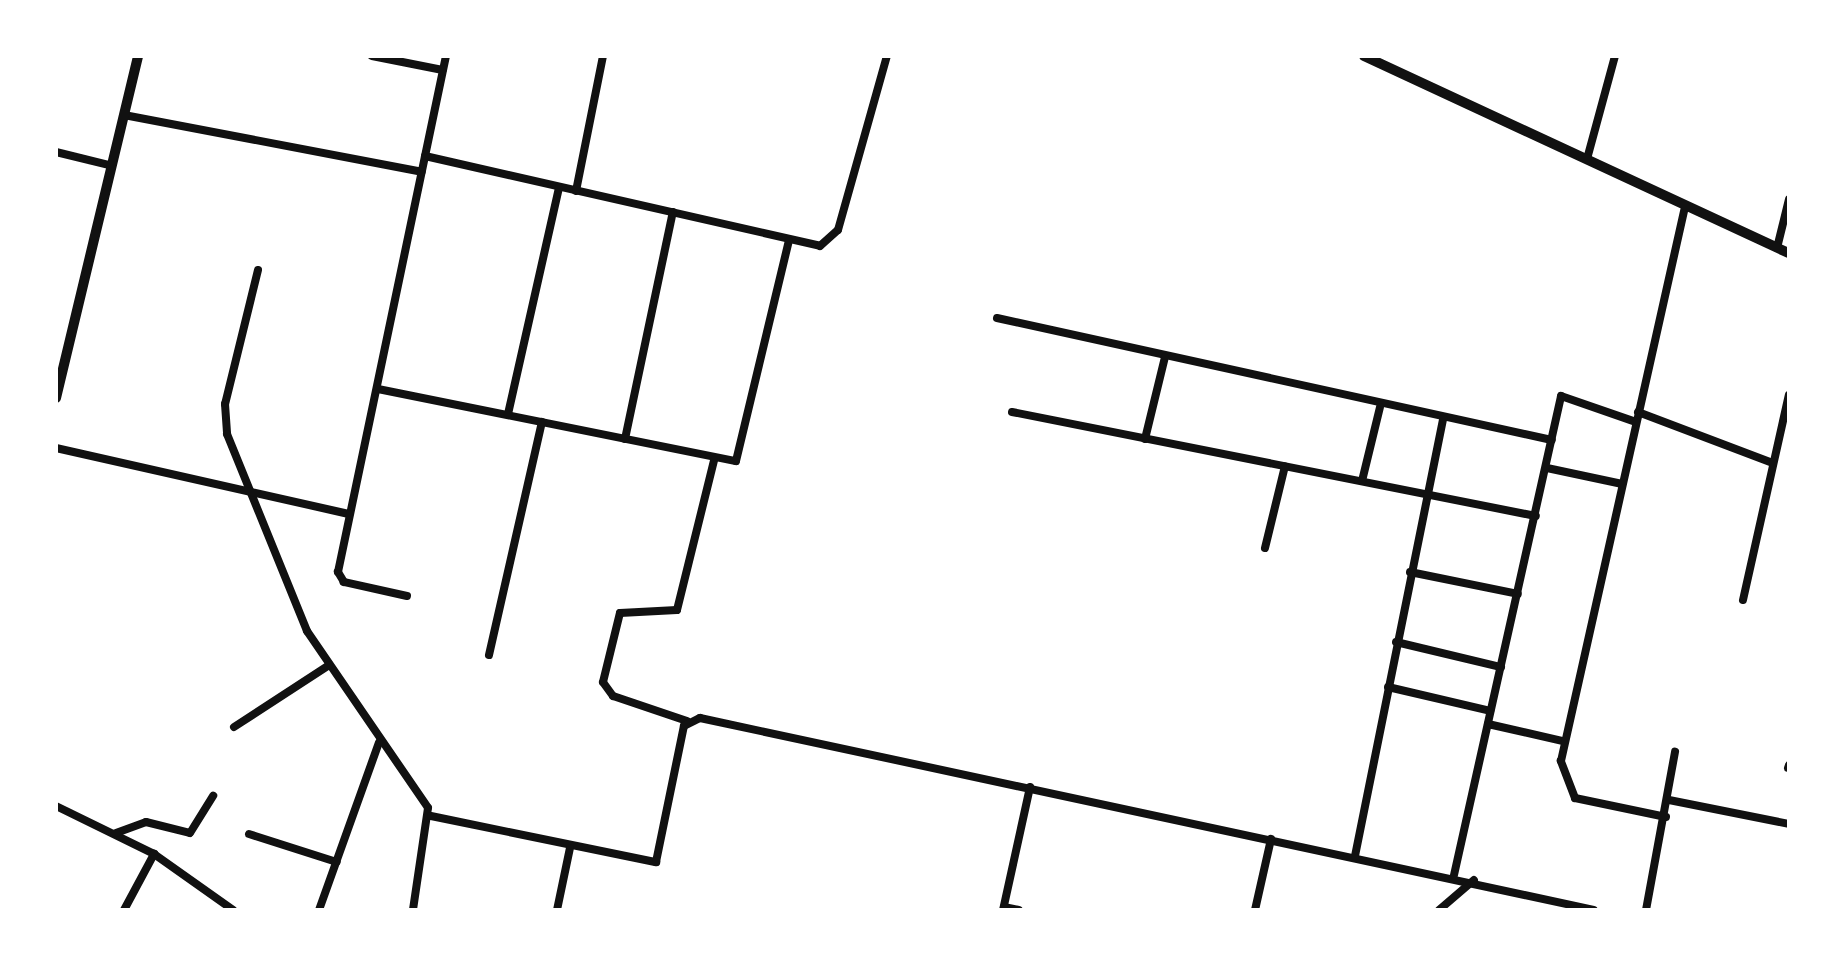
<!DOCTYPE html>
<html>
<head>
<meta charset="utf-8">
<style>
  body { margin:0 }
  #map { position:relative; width:1845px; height:966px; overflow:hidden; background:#fff; font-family:"Roboto Serif",serif }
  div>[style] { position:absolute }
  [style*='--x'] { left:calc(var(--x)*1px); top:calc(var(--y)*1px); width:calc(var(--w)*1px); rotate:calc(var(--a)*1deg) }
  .minor>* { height:8px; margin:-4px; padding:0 4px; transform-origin:4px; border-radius:4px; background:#111 }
  .tertiary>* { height:10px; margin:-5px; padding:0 5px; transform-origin:5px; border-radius:5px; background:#111 }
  span { translate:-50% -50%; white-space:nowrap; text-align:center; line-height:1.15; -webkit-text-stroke:7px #fff; paint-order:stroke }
  .frame { position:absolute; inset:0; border:58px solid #fff; pointer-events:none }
</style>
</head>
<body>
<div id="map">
  <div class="minor">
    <div style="--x:372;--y:56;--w:72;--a:11.2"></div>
    <div style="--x:124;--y:115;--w:303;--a:10.8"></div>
    <div style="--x:56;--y:152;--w:55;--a:13.8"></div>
    <div style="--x:425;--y:156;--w:405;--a:12.8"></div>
    <div style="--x:820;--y:246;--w:24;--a:-42"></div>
    <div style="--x:838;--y:230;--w:181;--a:-74.3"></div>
    <div style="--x:1587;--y:159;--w:107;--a:-74.8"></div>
    <div style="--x:576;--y:191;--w:138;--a:-78.7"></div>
    <div style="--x:1777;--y:248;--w:50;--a:-76.2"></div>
    <div style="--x:258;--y:270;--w:138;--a:103.8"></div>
    <div style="--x:225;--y:404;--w:30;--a:86"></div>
    <div style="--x:227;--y:434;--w:213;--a:67.9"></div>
    <div style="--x:307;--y:631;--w:214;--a:55.6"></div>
    <div style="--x:428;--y:808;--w:103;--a:98.4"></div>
    <div style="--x:997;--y:318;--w:568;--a:12.4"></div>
    <div style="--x:378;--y:389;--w:365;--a:11.4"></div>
    <div style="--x:736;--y:461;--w:226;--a:-76.5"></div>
    <div style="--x:1012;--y:412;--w:534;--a:11.23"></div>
    <div style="--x:1638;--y:412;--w:144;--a:20.7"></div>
    <div style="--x:508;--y:414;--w:232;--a:-77.3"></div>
    <div style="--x:625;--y:439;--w:232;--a:-78.1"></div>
    <div style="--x:1145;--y:439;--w:84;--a:-76.3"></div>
    <div style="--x:56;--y:448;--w:299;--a:12.7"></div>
    <div style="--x:1547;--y:468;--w:77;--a:12"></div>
    <div style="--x:1362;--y:481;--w:76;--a:-76.3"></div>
    <div style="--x:1265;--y:548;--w:84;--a:-76.3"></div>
    <div style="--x:1410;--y:572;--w:110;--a:11.5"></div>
    <div style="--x:407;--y:596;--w:65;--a:-167.5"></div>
    <div style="--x:344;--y:582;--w:12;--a:-121"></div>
    <div style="--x:338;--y:572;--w:527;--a:-78.18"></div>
    <div style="--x:1743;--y:600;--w:210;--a:-77.4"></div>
    <div style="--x:1396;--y:642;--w:108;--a:13.4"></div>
    <div style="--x:489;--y:655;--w:239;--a:-77.2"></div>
    <div style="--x:1388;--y:687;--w:105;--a:13.2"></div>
    <div style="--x:687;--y:721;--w:78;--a:-161.3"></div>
    <div style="--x:613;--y:696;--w:17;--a:-126"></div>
    <div style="--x:603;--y:682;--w:71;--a:-76.2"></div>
    <div style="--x:620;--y:613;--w:57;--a:-3"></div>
    <div style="--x:677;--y:610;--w:154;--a:-76.1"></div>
    <div style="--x:1488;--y:724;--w:77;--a:12.8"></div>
    <div style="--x:234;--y:727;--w:113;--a:-33.1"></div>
    <div style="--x:1788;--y:768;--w:3;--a:-72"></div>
    <div style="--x:1669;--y:800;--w:122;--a:11.3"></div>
    <div style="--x:56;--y:806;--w:109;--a:26.1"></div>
    <div style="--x:154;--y:854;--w:97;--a:35.3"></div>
    <div style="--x:431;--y:816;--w:230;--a:11.6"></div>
    <div style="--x:656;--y:862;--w:139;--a:-78.4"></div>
    <div style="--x:684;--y:726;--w:18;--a:-27"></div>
    <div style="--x:700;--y:718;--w:914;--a:12.12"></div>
    <div style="--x:1666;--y:817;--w:93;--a:-168.2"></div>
    <div style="--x:1575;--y:798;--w:40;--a:-111"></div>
    <div style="--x:1561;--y:761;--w:564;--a:-77.39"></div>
    <div style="--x:116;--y:833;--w:32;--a:-20"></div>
    <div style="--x:146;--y:822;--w:45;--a:14"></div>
    <div style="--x:190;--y:833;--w:44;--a:-58.1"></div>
    <div style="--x:249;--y:834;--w:92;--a:17.7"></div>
    <div style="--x:1355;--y:856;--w:446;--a:-78.6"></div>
    <div style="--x:1454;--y:875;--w:491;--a:-77.4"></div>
    <div style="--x:1561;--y:396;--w:79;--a:19.1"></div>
    <div style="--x:1004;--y:907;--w:15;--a:11"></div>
    <div style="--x:124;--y:910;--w:64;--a:-61.8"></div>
    <div style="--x:319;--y:910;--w:178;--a:-70.3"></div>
    <div style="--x:557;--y:910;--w:63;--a:-78.2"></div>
    <div style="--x:1003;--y:910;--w:126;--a:-77.6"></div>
    <div style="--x:1255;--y:910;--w:73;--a:-77.3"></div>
    <div style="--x:1439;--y:910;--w:46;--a:-40.6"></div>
    <div style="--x:1646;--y:910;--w:161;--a:-79.6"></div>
  </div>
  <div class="tertiary">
    <div style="--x:1364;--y:56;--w:468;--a:24.9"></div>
    <div style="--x:56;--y:398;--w:352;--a:-76.5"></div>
  </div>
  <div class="frame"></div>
</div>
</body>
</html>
